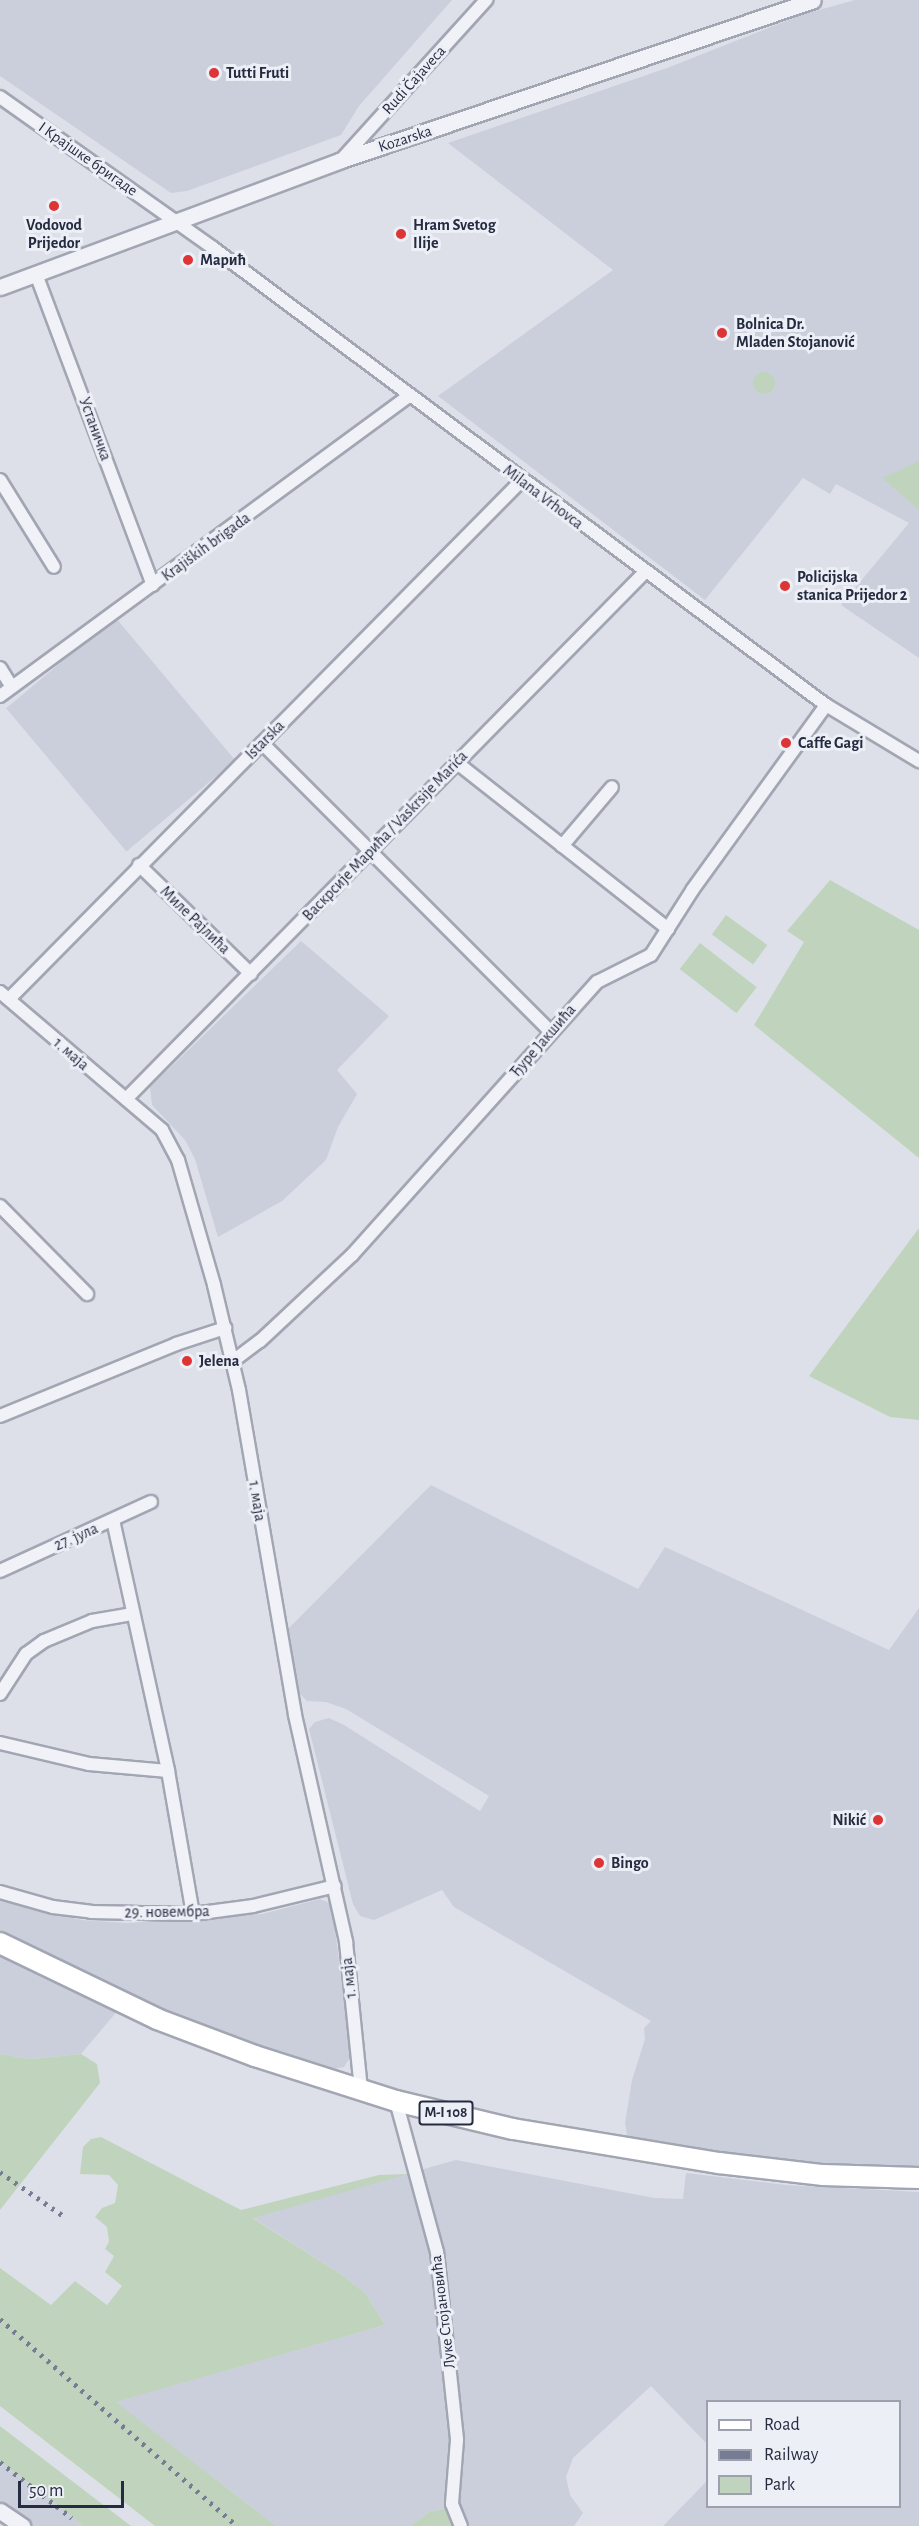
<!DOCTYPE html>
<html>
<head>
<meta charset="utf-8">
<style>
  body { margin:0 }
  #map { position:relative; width:919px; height:2526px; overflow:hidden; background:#dde0e9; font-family:"Alegreya Sans",sans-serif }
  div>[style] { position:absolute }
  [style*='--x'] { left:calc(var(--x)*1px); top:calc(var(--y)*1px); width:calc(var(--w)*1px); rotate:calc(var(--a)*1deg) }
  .built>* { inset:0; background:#cbcfdb; transform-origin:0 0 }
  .green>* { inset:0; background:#c0d4bd; transform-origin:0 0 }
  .round { border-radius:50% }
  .roads { filter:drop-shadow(2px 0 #a2a6b3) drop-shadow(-2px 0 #a2a6b3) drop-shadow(0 2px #a2a6b3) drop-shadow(0 -2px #a2a6b3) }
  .minor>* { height:12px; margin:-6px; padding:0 6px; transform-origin:6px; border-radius:6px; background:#f0f2f7 }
  .tertiary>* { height:15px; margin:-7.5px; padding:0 7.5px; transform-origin:7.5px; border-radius:7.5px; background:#f0f2f7 }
  .primary>* { height:20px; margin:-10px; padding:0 10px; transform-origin:10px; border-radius:10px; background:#fff }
  .rail>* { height:4.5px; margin-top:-2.25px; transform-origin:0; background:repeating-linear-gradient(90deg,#757c94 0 3px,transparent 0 9px) }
  .dots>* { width:16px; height:16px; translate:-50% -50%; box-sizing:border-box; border:3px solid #edeff6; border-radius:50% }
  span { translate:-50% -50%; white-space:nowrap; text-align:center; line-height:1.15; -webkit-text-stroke:6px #edeff6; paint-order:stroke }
  .shield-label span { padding:2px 4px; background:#edeff6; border:2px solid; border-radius:4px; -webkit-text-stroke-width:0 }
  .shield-label { font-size:15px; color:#252b41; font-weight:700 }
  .poi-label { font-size:16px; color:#252b41; font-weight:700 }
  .left { translate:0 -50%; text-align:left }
  .right { translate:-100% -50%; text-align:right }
  .street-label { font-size:16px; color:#252b41 }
  .legend { position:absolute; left:706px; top:2400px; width:195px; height:108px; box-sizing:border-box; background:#edeff6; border:2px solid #9da1ae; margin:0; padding:8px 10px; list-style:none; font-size:18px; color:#252b41 }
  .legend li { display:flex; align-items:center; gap:12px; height:30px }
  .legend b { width:30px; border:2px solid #9da1ae }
  .scale { position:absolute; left:18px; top:2481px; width:106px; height:27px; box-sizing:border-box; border:3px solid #252b41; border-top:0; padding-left:8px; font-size:18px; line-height:21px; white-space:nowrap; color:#252b41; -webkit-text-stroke:4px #edeff6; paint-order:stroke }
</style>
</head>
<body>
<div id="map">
  <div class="built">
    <div style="clip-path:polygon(0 0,452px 0,359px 106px,341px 135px,187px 191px,171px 193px,0 76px)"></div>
    <div style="clip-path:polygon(855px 0,919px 0,919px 658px,841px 605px,909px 523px,836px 484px,830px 494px,803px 478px,705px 600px,438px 396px,613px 270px,448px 143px,667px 68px,801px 15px)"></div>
    <div style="left:115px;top:617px;width:187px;height:142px;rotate:50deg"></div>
    <div style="clip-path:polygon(301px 941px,389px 1016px,337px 1070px,357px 1094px,338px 1127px,326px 1160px,282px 1201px,218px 1237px,195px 1159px,185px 1140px,152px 1105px,150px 1087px)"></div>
    <div style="clip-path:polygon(431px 1485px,638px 1589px,665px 1547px,889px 1650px,919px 1608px,919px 2167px,819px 2166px,640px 2143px,627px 2135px,625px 2123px,632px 2080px,645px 2039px,644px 2028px,651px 2021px,454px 1907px,442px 1890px,374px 1920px,360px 1916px,353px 1904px,309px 1729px,315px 1722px,329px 1718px,344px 1725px,480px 1811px,489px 1796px,346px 1709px,326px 1702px,307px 1701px,299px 1693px,287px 1630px)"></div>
    <div style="clip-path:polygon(320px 1899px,330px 1903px,335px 1929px,351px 2056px,344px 2067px,332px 2069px,311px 2064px,223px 2034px,119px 2009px,81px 2054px,31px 2059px,0 2054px,0 1901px,82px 1920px,127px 1923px,262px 1914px)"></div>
    <div style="clip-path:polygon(456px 2160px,654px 2198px,683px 2199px,686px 2173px,786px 2185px,919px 2192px,919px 2526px,663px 2526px,707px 2481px,708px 2506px,900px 2506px,900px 2402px,708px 2402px,707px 2444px,651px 2386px,573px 2458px,566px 2477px,570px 2495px,583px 2513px,574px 2526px,467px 2526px,457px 2505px,429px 2512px,410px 2526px,276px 2526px,115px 2402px,385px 2325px,366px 2294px,342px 2275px,252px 2217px)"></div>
    <div style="clip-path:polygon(0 2461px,84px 2526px,34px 2526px,0 2504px)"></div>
  </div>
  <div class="green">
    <div class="round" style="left:753px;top:372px;width:22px;height:22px"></div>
    <div style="clip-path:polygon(919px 461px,919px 510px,882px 478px)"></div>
    <div style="clip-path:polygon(830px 880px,919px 930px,919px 1158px,754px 1025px,804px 942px,787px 931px)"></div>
    <div style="left:726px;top:915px;width:51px;height:24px;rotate:36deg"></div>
    <div style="left:700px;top:943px;width:72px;height:33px;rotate:38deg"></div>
    <div style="clip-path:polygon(919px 1228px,919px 1420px,890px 1417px,809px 1376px)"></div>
    <div style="clip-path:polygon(0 2054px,31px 2059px,81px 2054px,97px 2064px,100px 2083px,0 2210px)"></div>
    <div style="clip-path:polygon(101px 2137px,241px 2210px,379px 2175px,408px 2174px,253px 2218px,342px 2275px,366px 2294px,385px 2325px,116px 2402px,276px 2526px,155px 2526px,0 2406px,0 2268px,51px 2305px,75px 2281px,107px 2305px,122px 2286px,105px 2272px,114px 2256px,105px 2249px,109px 2242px,107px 2227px,95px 2217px,102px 2208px,115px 2203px,118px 2185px,109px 2175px,80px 2174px,83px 2147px,91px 2139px)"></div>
    <div style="clip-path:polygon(0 2426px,131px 2526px,84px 2526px,0 2461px)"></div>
    <div style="clip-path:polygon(446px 2508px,455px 2526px,410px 2526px,429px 2512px)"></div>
  </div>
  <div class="roads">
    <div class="minor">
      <div style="--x:0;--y:97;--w:261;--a:35.3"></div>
      <div style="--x:213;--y:248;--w:765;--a:36.71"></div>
      <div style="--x:826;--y:705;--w:109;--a:31.1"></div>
      <div style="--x:342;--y:159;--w:215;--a:-47.8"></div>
      <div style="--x:36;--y:274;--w:332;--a:69.4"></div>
      <div style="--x:0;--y:480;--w:102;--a:58.2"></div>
      <div style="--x:0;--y:668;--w:22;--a:58"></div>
      <div style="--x:0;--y:696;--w:509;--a:-36.28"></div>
      <div style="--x:262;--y:743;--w:409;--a:45"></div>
      <div style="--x:456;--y:762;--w:270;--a:38.2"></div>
      <div style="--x:562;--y:846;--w:77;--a:-49.7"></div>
      <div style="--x:139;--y:865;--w:156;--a:44.2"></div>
      <div style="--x:0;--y:992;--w:213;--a:40.4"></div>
      <div style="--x:162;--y:1130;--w:34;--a:62"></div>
      <div style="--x:178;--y:1160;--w:130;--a:73.9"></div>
      <div style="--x:214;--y:1285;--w:108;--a:76.6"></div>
      <div style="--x:239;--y:1390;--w:330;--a:80.2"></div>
      <div style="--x:295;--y:1715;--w:233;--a:77.3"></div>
      <div style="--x:346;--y:1942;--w:149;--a:84.2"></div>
      <div style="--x:9;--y:999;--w:728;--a:-45.33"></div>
      <div style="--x:126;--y:1099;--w:740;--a:-45.44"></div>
      <div style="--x:0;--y:1206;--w:124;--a:45.3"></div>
      <div style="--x:233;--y:1361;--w:34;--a:-37"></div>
      <div style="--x:260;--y:1341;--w:126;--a:-43.1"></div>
      <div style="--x:352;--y:1255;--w:367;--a:-48.1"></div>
      <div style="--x:597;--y:982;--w:60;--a:-26.6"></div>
      <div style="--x:651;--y:955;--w:78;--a:-57.5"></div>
      <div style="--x:693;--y:889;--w:227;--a:-54.1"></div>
      <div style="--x:0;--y:1416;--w:190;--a:-22.2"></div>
      <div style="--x:176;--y:1344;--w:52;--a:-18.1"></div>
      <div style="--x:113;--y:1520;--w:257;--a:77.6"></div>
      <div style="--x:168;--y:1771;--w:145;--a:80.1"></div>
      <div style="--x:0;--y:1571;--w:166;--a:-24.6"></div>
      <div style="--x:0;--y:1694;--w:48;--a:-57"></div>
      <div style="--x:26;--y:1654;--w:22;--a:-36"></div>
      <div style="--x:44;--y:1641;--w:52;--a:-22.6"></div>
      <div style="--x:92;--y:1621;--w:40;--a:-10"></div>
      <div style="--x:0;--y:1743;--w:91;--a:13.3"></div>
      <div style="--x:89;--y:1764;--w:79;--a:5.1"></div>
      <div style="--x:0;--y:1892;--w:55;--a:15.8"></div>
      <div style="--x:53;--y:1907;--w:38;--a:7"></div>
      <div style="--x:91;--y:1912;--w:102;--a:1.1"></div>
      <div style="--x:193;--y:1914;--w:61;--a:-7.6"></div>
      <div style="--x:253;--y:1906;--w:84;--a:-13.7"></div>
      <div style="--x:396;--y:2101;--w:156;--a:74.8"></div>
      <div style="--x:437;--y:2252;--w:189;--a:83.9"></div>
      <div style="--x:457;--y:2440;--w:64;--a:94.5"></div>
      <div style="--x:452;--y:2504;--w:24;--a:68"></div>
    </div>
    <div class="tertiary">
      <div style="--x:0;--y:287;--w:364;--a:-20.4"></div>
      <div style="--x:341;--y:160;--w:498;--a:-18.7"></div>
      <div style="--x:0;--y:2511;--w:27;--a:34"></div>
    </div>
    <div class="primary">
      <div style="--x:0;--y:1943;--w:174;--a:25.8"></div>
      <div style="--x:157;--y:2019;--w:105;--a:20.7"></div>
      <div style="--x:255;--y:2056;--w:148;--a:17.7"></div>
      <div style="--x:396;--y:2101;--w:120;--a:13.5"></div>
      <div style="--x:513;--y:2129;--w:209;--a:9.4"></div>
      <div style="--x:719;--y:2163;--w:105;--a:6.6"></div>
      <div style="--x:823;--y:2175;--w:96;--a:1.8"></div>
    </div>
  </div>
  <div class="rail">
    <div style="--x:0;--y:2172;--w:79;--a:34.7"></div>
    <div style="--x:0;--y:2319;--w:315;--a:41.1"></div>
    <div style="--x:0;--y:2462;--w:91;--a:37.9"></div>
  </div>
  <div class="dots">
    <div style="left:214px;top:73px;background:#dd3435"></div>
    <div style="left:54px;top:206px;background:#dd3435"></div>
    <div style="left:401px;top:234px;background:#dd3435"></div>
    <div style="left:188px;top:260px;background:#dd3435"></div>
    <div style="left:722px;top:333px;background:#dd3435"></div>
    <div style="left:785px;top:586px;background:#dd3435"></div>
    <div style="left:786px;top:743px;background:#dd3435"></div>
    <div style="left:187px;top:1361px;background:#dd3435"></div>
    <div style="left:878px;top:1820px;background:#dd3435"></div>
    <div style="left:599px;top:1863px;background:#dd3435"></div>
  </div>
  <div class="shield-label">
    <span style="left:446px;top:2113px">M-I 108</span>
  </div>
  <div class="poi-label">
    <span class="left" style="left:226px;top:73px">Tutti Fruti</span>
    <span style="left:54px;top:234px">Vodovod<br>Prijedor</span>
    <span class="left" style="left:413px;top:234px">Hram Svetog<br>Ilije</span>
    <span class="left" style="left:200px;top:260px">Марић</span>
    <span class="left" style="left:736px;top:333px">Bolnica Dr.<br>Mladen Stojanović</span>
    <span class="left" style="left:797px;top:586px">Policijska<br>stanica Prijedor 2</span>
    <span class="left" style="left:798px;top:743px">Caffe Gagi</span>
    <span class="left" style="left:199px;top:1361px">Jelena</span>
    <span class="right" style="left:866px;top:1820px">Nikić</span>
    <span class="left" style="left:611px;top:1863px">Bingo</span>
  </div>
  <div class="street-label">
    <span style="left:414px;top:80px;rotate:-48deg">Rudi Čajaveca</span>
    <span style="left:405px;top:139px;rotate:-18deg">Kozarska</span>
    <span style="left:88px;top:159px;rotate:35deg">I Крајшке бригаде</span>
    <span style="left:95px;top:429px;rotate:70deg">Устаничка</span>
    <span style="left:543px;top:497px;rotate:37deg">Milana Vrhovca</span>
    <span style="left:206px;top:547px;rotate:-36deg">Krajiških brigada</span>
    <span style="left:265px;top:740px;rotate:-45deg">Istarska</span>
    <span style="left:385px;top:836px;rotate:-46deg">Васкрсије Марића / Vaskrsije Marića</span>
    <span style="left:195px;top:920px;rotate:44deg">Миле Рајлића</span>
    <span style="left:543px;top:1041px;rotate:-49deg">Ђуре Јакшића</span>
    <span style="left:71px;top:1054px;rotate:41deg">1. маја</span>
    <span style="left:257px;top:1501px;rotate:81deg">1. маја</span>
    <span style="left:76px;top:1537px;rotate:-24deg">27. јула</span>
    <span style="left:167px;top:1912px;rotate:-1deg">29. новембра</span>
    <span style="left:349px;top:1978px;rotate:-96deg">1. маја</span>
    <span style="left:443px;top:2312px;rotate:-97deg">Луке Стојановића</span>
  </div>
  <ul class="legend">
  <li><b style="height:8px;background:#fff"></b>Road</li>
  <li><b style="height:8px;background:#757c94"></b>Railway</li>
  <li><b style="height:16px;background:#c0d4bd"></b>Park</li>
  </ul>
  <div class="scale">50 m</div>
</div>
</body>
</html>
